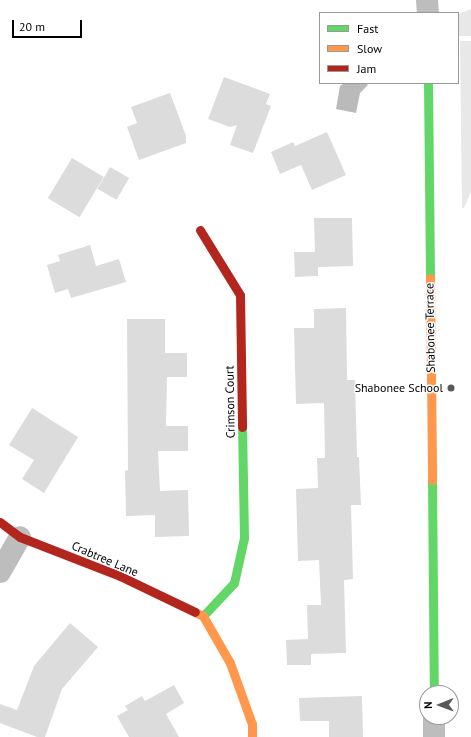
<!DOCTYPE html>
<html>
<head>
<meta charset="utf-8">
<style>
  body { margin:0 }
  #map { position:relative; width:471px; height:737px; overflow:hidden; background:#fff; font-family:"PT Sans",sans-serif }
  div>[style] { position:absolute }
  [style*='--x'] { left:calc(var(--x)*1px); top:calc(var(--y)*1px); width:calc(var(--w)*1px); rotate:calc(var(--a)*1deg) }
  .green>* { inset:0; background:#e8e8e8 }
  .water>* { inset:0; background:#bababa }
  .building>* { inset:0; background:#dcdcdc; transform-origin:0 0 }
  .street>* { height:22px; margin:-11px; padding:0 11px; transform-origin:11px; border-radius:11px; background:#bdbdbd }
  .fast>* { height:9px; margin:-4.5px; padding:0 4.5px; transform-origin:4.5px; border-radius:4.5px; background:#63d668 }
  .slow>* { height:9px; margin:-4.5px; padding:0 4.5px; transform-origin:4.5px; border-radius:4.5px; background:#ff974d }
  .jam>* { height:9px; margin:-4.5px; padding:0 4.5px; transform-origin:4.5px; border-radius:4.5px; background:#b3261e }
  .dots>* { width:11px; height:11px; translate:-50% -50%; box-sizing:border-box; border:2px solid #fff; border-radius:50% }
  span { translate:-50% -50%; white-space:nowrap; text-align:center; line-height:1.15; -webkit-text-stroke:3px #fff; paint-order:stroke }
  .street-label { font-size:12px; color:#000 }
  .poi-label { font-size:12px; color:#000 }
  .right { translate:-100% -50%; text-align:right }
  .legend { position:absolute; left:319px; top:12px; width:140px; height:72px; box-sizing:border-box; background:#fff; border:1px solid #999; margin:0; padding:5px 7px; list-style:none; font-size:12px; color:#000 }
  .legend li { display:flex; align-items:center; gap:8px; height:20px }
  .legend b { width:20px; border:1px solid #999 }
  .north { position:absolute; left:419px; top:685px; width:40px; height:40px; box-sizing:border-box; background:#fff; border:1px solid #999; border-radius:50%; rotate:269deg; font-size:11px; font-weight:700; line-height:16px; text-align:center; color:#000 }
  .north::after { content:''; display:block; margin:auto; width:14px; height:18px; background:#595959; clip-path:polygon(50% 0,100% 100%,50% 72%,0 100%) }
  .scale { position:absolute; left:12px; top:20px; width:70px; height:18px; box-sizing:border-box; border:2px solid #000; border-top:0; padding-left:5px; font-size:12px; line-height:14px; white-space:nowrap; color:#000; -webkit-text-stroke:3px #fff; paint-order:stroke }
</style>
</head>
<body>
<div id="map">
  <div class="green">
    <div style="clip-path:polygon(471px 9px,471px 36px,458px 36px,458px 14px)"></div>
    <div style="clip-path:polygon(460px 41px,471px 41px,471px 191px,464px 208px,462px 208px)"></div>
  </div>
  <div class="water">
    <div style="clip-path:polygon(344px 83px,366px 83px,368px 85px,360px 93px,356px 113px,336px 109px,340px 86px)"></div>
  </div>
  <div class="building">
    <div style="clip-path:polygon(224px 77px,270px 94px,266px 104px,271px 106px,253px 153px,230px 145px,237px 125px,230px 127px,208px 119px)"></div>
    <div style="clip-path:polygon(170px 93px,186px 136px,186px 143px,139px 160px,127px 127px,137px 123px,131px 107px)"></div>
    <div style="clip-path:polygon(327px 132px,346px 175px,312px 190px,301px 165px,280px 174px,271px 152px,293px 142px,295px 146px)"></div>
    <div style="left:72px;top:158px;width:37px;height:47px;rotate:31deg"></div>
    <div style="left:110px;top:167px;width:22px;height:25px;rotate:30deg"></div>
    <div style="clip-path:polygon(314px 218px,352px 218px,353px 266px,318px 267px,318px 276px,295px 277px,294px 252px,315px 252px)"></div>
    <div style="clip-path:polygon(90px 245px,96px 266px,119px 259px,126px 282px,71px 298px,68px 289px,55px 293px,47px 265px,60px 261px,58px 255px)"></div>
    <div style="clip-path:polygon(346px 308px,347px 380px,355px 380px,357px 457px,359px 457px,361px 505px,351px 505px,353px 579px,344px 580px,346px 653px,311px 654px,311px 665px,287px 665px,286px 640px,308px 639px,307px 605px,321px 605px,319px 560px,298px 561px,296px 489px,318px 488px,317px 458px,325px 458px,324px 403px,296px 404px,294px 328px,314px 328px,314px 309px)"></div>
    <div style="clip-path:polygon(127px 319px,165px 319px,165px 353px,187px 353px,187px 377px,167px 377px,166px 426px,188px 426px,188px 451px,158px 451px,160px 491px,188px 490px,189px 536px,155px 537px,155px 515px,126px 516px,125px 471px,128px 470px)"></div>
    <div style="clip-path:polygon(32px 408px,78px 437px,44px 493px,22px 479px,34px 460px,9px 445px)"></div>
    <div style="clip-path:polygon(70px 623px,98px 647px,62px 689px,45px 737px,37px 737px,0 723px,0 704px,17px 710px,34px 666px)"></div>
    <div style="clip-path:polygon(174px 685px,184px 703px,166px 714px,179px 737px,129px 737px,117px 716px,128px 710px,125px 706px,142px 696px,145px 701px)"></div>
    <div style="clip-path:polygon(362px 696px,363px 737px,329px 737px,329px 721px,300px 721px,299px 698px)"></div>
  </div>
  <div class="street">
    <div style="--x:427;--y:0;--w:13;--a:86"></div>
    <div style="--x:0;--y:572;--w:40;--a:-60.3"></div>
    <div style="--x:434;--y:717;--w:20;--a:90"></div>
  </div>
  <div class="fast">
    <div style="--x:428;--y:83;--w:195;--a:89.4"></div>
    <div style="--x:432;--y:480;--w:213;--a:89.5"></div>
    <div style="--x:203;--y:616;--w:45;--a:-46.8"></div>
    <div style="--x:234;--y:583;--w:46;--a:-77.5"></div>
    <div style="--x:244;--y:538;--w:111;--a:-91"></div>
  </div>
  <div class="slow">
    <div style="--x:430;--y:278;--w:202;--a:89.4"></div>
    <div style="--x:195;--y:612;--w:9;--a:27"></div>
    <div style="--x:203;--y:616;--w:54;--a:60.1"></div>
    <div style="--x:230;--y:663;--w:65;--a:70.2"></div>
    <div style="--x:252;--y:724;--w:13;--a:90"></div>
  </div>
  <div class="jam">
    <div style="--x:200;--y:230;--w:76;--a:58.4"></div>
    <div style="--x:240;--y:295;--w:132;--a:89.1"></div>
    <div style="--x:0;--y:522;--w:25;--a:37"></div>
    <div style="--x:20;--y:537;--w:107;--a:21.3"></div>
    <div style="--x:120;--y:576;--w:83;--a:25.6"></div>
  </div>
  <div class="dots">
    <div style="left:451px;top:388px;background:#595959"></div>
  </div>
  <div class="street-label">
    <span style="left:430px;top:328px;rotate:-91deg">Shabonee Terrace</span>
    <span style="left:230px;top:402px;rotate:-91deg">Crimson Court</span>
    <span style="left:105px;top:559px;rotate:23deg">Crabtree Lane</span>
  </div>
  <div class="poi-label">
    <span class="right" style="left:443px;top:388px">Shabonee School</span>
  </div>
  <ul class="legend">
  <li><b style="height:5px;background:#63d668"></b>Fast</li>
  <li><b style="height:5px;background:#ff974d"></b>Slow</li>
  <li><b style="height:5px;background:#b3261e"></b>Jam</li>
  </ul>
  <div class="north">N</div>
  <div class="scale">20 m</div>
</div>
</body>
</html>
